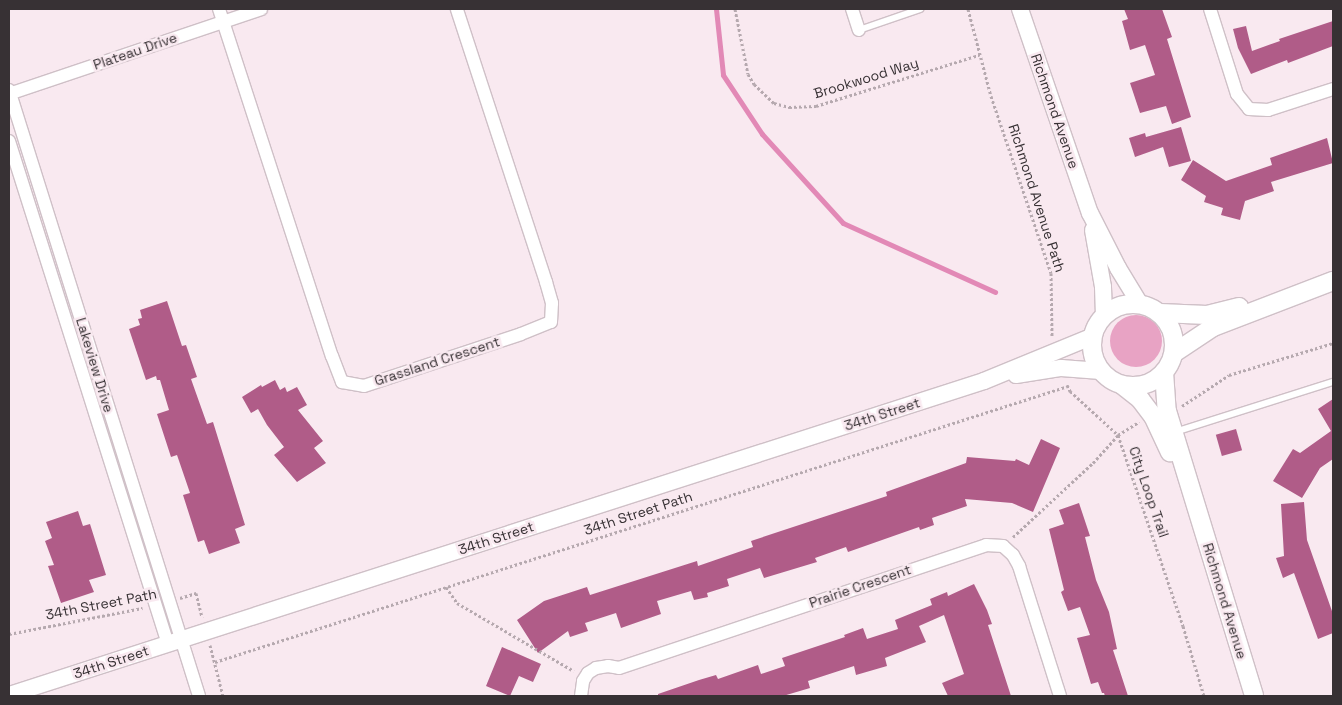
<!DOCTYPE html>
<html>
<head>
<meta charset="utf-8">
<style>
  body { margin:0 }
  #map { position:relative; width:1342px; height:705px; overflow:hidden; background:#f9e9f0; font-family:"Space Grotesk",sans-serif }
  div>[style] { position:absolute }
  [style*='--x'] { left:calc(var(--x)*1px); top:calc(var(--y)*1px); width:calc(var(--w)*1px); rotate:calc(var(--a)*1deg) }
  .green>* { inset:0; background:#e8a3c4 }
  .round { border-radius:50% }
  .stream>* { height:5px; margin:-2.5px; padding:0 2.5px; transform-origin:2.5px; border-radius:2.5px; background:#e289b6 }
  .building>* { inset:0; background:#b05c88; transform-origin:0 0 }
  .path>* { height:3px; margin-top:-1.5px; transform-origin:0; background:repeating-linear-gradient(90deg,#b6a9af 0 2.5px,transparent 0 5px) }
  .roads { filter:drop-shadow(1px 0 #cfc0c7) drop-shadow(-1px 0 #cfc0c7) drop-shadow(0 1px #cfc0c7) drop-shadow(0 -1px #cfc0c7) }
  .service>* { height:6px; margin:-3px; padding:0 3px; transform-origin:3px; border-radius:3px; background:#fff }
  .minor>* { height:12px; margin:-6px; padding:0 6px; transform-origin:6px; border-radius:6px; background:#fff }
  .tertiary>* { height:16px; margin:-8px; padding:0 8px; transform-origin:8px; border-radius:8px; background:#fff }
  .secondary>* { height:18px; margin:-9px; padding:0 9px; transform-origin:9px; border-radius:9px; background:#fff }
  .secondary>.ring { margin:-9px; padding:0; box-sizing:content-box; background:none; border:18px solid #fff; border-radius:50% }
  span { translate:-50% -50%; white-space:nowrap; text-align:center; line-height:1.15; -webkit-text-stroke:5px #f9e9f0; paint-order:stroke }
  .street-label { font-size:14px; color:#373134 }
  .frame { position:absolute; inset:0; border:10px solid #373134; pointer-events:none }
</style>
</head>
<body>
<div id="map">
  <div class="green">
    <div class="round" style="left:1110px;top:315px;width:52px;height:52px"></div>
  </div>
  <div class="stream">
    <div style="--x:716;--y:9;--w:66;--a:83.9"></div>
    <div style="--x:723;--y:75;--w:71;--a:56.5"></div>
    <div style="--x:762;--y:134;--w:120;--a:47.7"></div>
    <div style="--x:843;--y:223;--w:167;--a:24.4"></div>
  </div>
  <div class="building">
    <div style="clip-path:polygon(1124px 9px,1162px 9px,1172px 37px,1167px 39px,1191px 117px,1172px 124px,1166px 106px,1140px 113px,1130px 83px,1155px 75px,1145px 45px,1130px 50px,1122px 21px,1128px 19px)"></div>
    <div style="clip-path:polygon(1333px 21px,1333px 46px,1288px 63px,1287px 60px,1251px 74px,1238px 48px,1233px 29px,1246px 26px,1252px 51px,1280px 41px,1279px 39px)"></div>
    <div style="clip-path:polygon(1181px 127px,1191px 161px,1169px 167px,1163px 147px,1135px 157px,1129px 138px,1145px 133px,1146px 137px)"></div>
    <div style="clip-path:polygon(1327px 138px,1333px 163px,1271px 182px,1274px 191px,1245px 201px,1240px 220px,1221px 215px,1223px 208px,1204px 202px,1206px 196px,1181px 180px,1193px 160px,1226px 181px,1272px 165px,1270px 158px)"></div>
    <div style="clip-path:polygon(167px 301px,182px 346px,186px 345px,197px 377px,191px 379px,207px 424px,213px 422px,245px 525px,235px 529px,240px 543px,209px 554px,204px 540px,198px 542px,183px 495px,190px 493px,177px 455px,171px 457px,157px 414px,169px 410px,160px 380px,157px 380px,156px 376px,146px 380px,129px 329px,140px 325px,138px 319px,142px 318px,140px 310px)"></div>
    <div style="clip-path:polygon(275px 380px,280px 390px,285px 387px,287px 392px,297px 387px,307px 405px,298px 410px,323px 441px,314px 448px,326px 463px,297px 482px,274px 455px,284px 447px,267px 425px,258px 409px,251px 413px,242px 397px,261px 385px,262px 387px)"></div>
    <div style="clip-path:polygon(1333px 399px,1333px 459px,1320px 468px,1302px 498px,1273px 481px,1293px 449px,1300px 453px,1331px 431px,1318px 409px)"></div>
    <div style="left:1236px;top:429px;width:22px;height:21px;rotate:74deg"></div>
    <div style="clip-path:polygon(1041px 439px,1060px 448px,1033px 512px,1012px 503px,965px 499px,967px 506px,932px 518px,934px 525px,920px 530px,919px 527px,848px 552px,846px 547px,815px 558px,817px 562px,764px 578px,760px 568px,727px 579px,729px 586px,707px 593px,708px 597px,694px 600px,691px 591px,657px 601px,661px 614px,621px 628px,616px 613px,585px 623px,588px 631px,570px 637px,568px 631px,538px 653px,517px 620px,544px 601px,587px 587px,590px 595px,697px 561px,698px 566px,753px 547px,751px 541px,887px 496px,886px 492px,966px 463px,967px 457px,1015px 461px,1016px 459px,1029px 465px)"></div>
    <div style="clip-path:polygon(1304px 502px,1307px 540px,1333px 614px,1333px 633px,1318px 639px,1294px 573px,1283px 578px,1276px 558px,1284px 556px,1281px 504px)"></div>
    <div style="clip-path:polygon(1079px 503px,1090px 536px,1085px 537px,1096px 580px,1109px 612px,1117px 649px,1113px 650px,1128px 696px,1105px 696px,1104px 693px,1102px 693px,1098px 682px,1091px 684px,1077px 638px,1090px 635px,1080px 607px,1068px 611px,1061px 592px,1064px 590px,1049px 529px,1064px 524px,1059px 510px)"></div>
    <div style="clip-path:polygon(78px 511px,83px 526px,90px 524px,106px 575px,89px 580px,94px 592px,61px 603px,48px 566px,54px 565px,45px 541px,52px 538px,46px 522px)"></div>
    <div style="clip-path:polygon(974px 584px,987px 610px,992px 624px,988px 625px,1011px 696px,948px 696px,942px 683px,964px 674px,944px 615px,919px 626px,926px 642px,885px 658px,887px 666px,856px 675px,854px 666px,808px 681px,810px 688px,783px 696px,658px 696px,658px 694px,699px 680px,716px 675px,718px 679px,758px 665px,761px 674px,785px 666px,782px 658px,845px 637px,844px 635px,863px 628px,867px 639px,898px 629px,895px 620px,932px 605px,930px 599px,947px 592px,948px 596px)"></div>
    <div style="clip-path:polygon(502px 647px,541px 664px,533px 682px,519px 676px,510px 696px,486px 686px)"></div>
  </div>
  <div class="path">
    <div style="--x:735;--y:9;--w:66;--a:78.7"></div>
    <div style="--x:748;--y:74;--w:12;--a:59"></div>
    <div style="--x:754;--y:84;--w:28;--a:44"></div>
    <div style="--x:774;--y:103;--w:16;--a:15"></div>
    <div style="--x:789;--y:107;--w:27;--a:-2"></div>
    <div style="--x:816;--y:106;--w:171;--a:-17.4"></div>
    <div style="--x:968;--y:9;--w:90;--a:75.2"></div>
    <div style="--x:991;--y:96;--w:187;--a:71.3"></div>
    <div style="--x:1051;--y:273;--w:63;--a:89.1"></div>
    <div style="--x:1067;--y:385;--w:7;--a:63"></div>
    <div style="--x:1070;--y:391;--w:65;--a:42.5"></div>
    <div style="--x:1118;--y:435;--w:202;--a:71.2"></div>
    <div style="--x:1183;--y:626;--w:73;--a:73.3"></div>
    <div style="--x:1182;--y:406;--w:56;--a:-33.4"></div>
    <div style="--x:1229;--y:375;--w:109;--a:-17.1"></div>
    <div style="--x:1013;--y:537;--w:109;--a:-42.8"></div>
    <div style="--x:1093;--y:463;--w:38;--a:-48"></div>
    <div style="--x:1118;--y:435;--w:25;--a:-32"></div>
    <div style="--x:446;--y:587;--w:19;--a:55"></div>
    <div style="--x:457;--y:603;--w:135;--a:30.2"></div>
    <div style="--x:180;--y:598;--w:17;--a:-17"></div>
    <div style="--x:196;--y:593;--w:25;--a:76"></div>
    <div style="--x:9;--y:634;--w:136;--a:-11"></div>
    <div style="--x:210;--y:645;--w:53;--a:75.7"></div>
    <div style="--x:215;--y:662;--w:897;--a:-17.93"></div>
  </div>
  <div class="roads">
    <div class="service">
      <div style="--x:859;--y:30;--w:65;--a:-19"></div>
      <div style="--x:1175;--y:432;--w:166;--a:-17.6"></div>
    </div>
    <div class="minor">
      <div style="--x:219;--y:9;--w:365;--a:72"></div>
      <div style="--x:332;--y:356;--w:28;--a:69"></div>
      <div style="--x:342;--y:382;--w:22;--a:10"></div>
      <div style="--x:364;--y:386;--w:165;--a:-18.3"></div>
      <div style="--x:521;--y:334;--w:32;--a:-22"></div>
      <div style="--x:551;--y:322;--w:19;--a:-87"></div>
      <div style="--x:552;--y:303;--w:22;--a:-106"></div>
      <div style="--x:546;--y:282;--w:287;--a:-108.1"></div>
      <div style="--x:852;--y:9;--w:22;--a:72"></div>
      <div style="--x:1210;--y:9;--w:89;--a:72.4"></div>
      <div style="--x:1237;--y:94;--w:19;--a:51"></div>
      <div style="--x:1249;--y:109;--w:19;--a:3"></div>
      <div style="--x:1268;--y:110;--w:68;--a:-17.9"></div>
      <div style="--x:9;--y:90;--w:635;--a:72.59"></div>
      <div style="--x:9;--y:94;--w:266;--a:-18.6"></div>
      <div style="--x:9;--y:141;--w:528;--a:72.46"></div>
      <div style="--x:581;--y:696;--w:15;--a:-82"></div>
      <div style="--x:583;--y:681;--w:9;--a:-58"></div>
      <div style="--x:588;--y:673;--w:9;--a:-32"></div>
      <div style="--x:596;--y:668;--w:12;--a:-9"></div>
      <div style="--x:608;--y:666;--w:11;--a:10"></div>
      <div style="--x:619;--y:668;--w:387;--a:-18.5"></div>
      <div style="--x:986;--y:545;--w:17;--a:3"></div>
      <div style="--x:1003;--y:546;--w:13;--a:42"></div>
      <div style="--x:1013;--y:555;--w:13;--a:61"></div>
      <div style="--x:1019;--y:566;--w:136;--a:72.5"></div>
    </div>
    <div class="tertiary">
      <div style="--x:1020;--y:9;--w:216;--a:71.1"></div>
      <div style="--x:1090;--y:213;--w:62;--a:63"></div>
      <div style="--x:1118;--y:268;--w:42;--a:58.6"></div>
      <div style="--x:1093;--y:230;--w:58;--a:80"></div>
      <div style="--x:1103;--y:287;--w:29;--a:88"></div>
      <div style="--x:1016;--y:375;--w:46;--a:-8.8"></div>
      <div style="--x:1061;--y:368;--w:40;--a:4.3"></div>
      <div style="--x:9;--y:695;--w:1024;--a:-17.85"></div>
      <div style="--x:984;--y:381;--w:118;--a:-22.4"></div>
    </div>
    <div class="secondary">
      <div class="ring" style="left:1092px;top:304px;width:64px;height:64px"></div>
      <div style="--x:1160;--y:313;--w:47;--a:2.4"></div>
      <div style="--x:1207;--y:315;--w:33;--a:-14"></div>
      <div style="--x:1174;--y:353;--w:47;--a:-33.7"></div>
      <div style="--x:1213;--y:327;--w:129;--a:-21"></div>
      <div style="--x:1164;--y:372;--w:39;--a:86"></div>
      <div style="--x:1167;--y:411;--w:298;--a:73"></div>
      <div style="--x:1122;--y:385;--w:23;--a:38"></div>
      <div style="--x:1140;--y:399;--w:21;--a:53"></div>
      <div style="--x:1153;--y:416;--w:40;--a:65"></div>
    </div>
  </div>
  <div class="street-label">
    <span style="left:135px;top:51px;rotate:-19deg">Plateau Drive</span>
    <span style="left:866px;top:78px;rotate:-17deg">Brookwood Way</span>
    <span style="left:1055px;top:111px;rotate:71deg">Richmond Avenue</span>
    <span style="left:1037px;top:198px;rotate:72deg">Richmond Avenue Path</span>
    <span style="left:437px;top:361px;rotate:-18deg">Grassland Crescent</span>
    <span style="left:95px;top:365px;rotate:73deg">Lakeview Drive</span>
    <span style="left:882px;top:414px;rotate:-18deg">34th Street</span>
    <span style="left:1149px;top:492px;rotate:71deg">City Loop Trail</span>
    <span style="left:638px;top:513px;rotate:-18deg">34th Street Path</span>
    <span style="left:496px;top:538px;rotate:-18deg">34th Street</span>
    <span style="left:860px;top:586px;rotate:-19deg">Prairie Crescent</span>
    <span style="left:1225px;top:601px;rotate:73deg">Richmond Avenue</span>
    <span style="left:101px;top:604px;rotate:-11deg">34th Street Path</span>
    <span style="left:111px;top:662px;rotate:-18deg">34th Street</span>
  </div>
  <div class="frame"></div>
</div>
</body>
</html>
